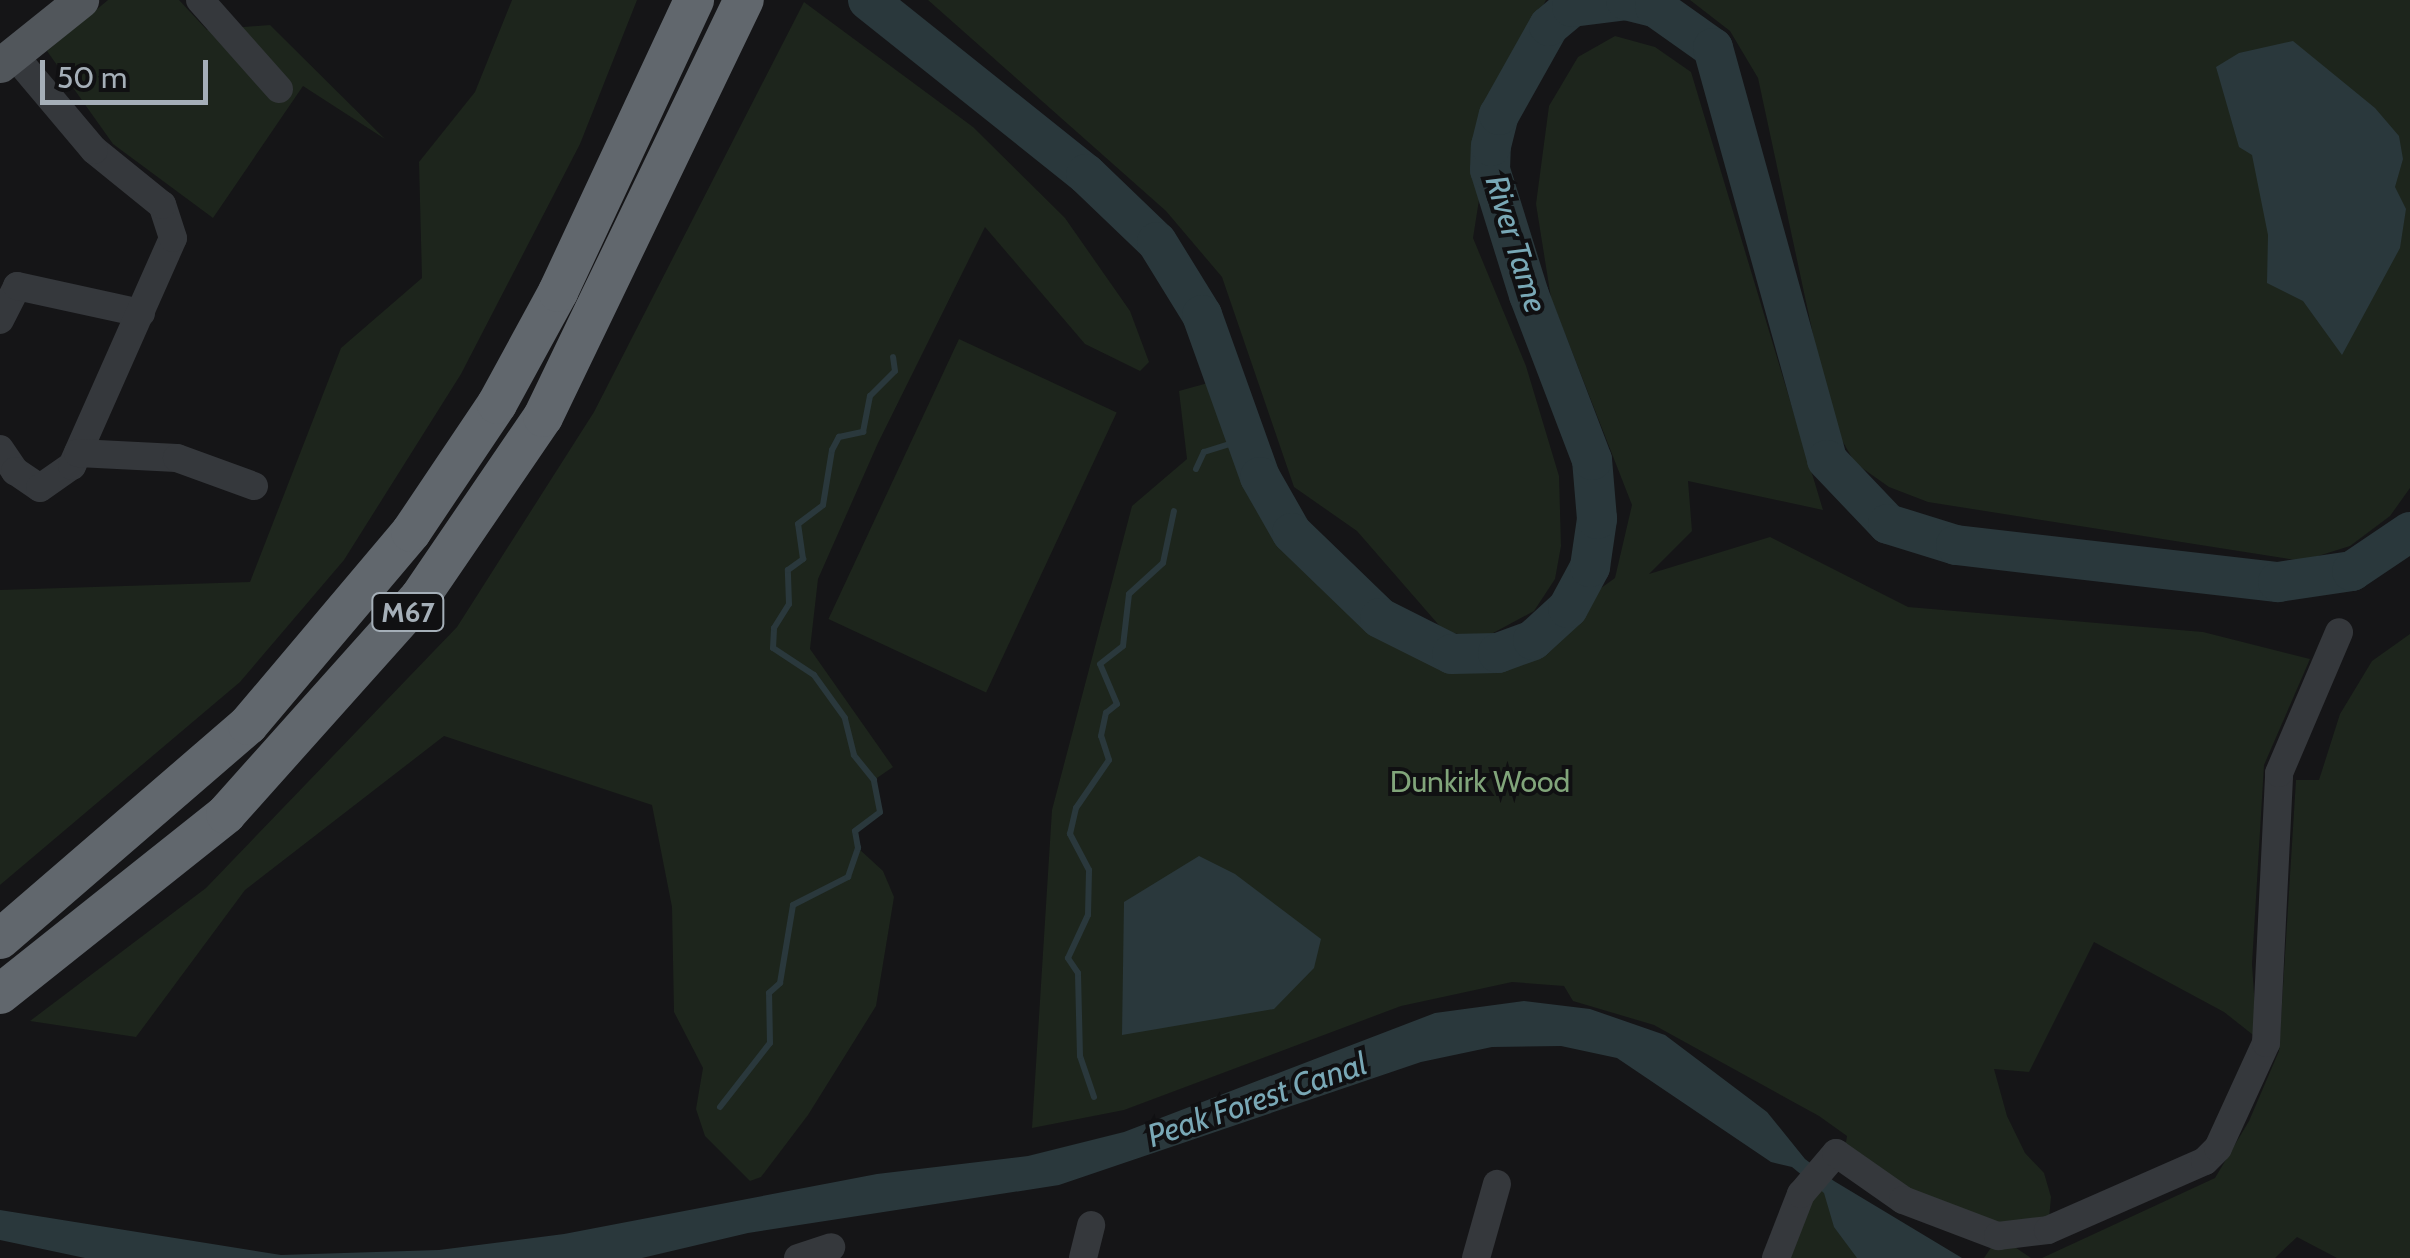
<!DOCTYPE html>
<html>
<head>
<meta charset="utf-8">
<style>
  body { margin:0 }
  #map { position:relative; width:2410px; height:1258px; overflow:hidden; background:#151517; font-family:Cabin,sans-serif }
  div>[style] { position:absolute }
  [style*='--x'] { left:calc(var(--x)*1px); top:calc(var(--y)*1px); width:calc(var(--w)*1px); rotate:calc(var(--a)*1deg) }
  .green>* { inset:0; background:#1d251c; transform-origin:0 0 }
  .water>* { inset:0; background:#2a383c }
  .stream>* { height:6px; margin:-3px; padding:0 3px; transform-origin:3px; border-radius:3px; background:#2a383c }
  .river>* { height:40px; margin:-20px; padding:0 20px; transform-origin:20px; border-radius:20px; background:#2a383c }
  .minor>* { height:28px; margin:-14px; padding:0 14px; transform-origin:14px; border-radius:14px; background:#35383c }
  .major>* { height:35px; margin:-17.5px; padding:0 17.5px; transform-origin:17.5px; border-radius:17.5px; background:#51565b }
  .highway>* { height:40px; margin:-20px; padding:0 20px; transform-origin:20px; border-radius:20px; background:#61676d }
  span { translate:-50% -50%; white-space:nowrap; text-align:center; line-height:1.15; -webkit-text-stroke:8px #101012; paint-order:stroke }
  .shield-label span { padding:2px 8px; background:#101012; border:2px solid; border-radius:8px; -webkit-text-stroke-width:0 }
  .shield-label { font-size:28px; color:#a5afb8; font-weight:700 }
  .park-label { font-size:30px; color:#81a57a }
  .water-label { font-size:32px; color:#79a8b6; font-style:italic }
  .scale { position:absolute; left:40px; top:60px; width:168px; height:45px; box-sizing:border-box; border:5px solid #a5afb8; border-top:0; padding-left:12px; font-size:30px; line-height:35px; white-space:nowrap; color:#a5afb8; -webkit-text-stroke:8px #101012; paint-order:stroke }
</style>
</head>
<body>
<div id="map">
  <div class="green">
    <div style="clip-path:polygon(108px 0,179px 0,207px 30px,270px 25px,385px 139px,303px 86px,213px 218px,113px 144px,47px 51px)"></div>
    <div style="clip-path:polygon(512px 0,637px 0,580px 144px,461px 374px,344px 560px,240px 682px,0 885px,0 590px,250px 582px,341px 348px,422px 278px,419px 162px,475px 92px)"></div>
    <div style="clip-path:polygon(928px 0,1546px 0,1495px 98px,1473px 238px,1526px 366px,1559px 476px,1561px 546px,1555px 579px,1534px 611px,1482px 639px,1444px 631px,1357px 531px,1294px 487px,1222px 277px,1166px 211px)"></div>
    <div style="clip-path:polygon(1690px 0,2410px 0,2410px 488px,2390px 516px,2350px 546px,2302px 561px,1928px 502px,1889px 487px,1855px 463px,1832px 423px,1758px 78px,1730px 31px)"></div>
    <div style="clip-path:polygon(804px 2px,973px 127px,1065px 218px,1130px 311px,1149px 362px,1140px 371px,1085px 344px,985px 227px,878px 443px,818px 579px,810px 649px,893px 767px,874px 780px,880px 812px,855px 831px,858px 848px,883px 871px,894px 897px,876px 1006px,808px 1115px,761px 1177px,750px 1181px,705px 1136px,696px 1109px,703px 1068px,674px 1012px,672px 907px,652px 805px,444px 736px,245px 890px,136px 1037px,30px 1021px,206px 888px,457px 627px,594px 412px)"></div>
    <div style="clip-path:polygon(1615px 36px,1655px 47px,1691px 72px,1823px 510px,1688px 481px,1692px 531px,1649px 574px,1770px 537px,1908px 607px,2203px 632px,2310px 659px,2264px 765px,2252px 964px,2257px 1038px,2224px 1012px,2094px 942px,2029px 1072px,1994px 1069px,2007px 1116px,2025px 1153px,2044px 1173px,2051px 1197px,2048px 1230px,2000px 1237px,2031px 1258px,1984px 1258px,1998px 1237px,1844px 1155px,1847px 1136px,1819px 1116px,1654px 1025px,1573px 1001px,1564px 986px,1512px 982px,1401px 1006px,1124px 1110px,1032px 1128px,1052px 810px,1132px 506px,1187px 459px,1179px 391px,1226px 378px,1260px 477px,1292px 533px,1380px 618px,1451px 654px,1516px 649px,1615px 578px,1632px 505px,1551px 298px,1536px 204px,1549px 106px,1578px 57px)"></div>
    <div style="left:959px;top:339px;width:174px;height:309px;rotate:25deg"></div>
    <div style="clip-path:polygon(2410px 634px,2410px 1258px,2337px 1258px,2297px 1237px,2275px 1258px,2042px 1258px,2215px 1178px,2249px 1121px,2279px 1051px,2296px 780px,2319px 780px,2340px 714px,2372px 661px)"></div>
    <div style="clip-path:polygon(1816px 1175px,1916px 1258px,1776px 1258px)"></div>
  </div>
  <div class="water">
    <div style="clip-path:polygon(2293px 41px,2375px 108px,2399px 136px,2403px 159px,2395px 187px,2406px 209px,2400px 248px,2342px 355px,2303px 301px,2267px 283px,2268px 235px,2252px 155px,2239px 147px,2216px 67px,2239px 53px)"></div>
    <div style="clip-path:polygon(1199px 856px,1235px 874px,1321px 939px,1314px 968px,1274px 1009px,1122px 1035px,1124px 902px)"></div>
    <div style="clip-path:polygon(1524px 1001px,1590px 1009px,1665px 1035px,1767px 1112px,1805px 1159px,1834px 1181px,1962px 1258px,1857px 1258px,1834px 1227px,1824px 1193px,1792px 1167px,1771px 1162px,1617px 1058px,1561px 1046px,1492px 1047px,1421px 1062px,1059px 1185px,748px 1233px,642px 1258px,85px 1258px,0 1240px,0 1210px,281px 1255px,439px 1250px,564px 1234px,877px 1174px,1028px 1156px,1124px 1132px,1435px 1013px)"></div>
  </div>
  <div class="stream">
    <div style="--x:1196;--y:469;--w:19;--a:-65"></div>
    <div style="--x:1204;--y:452;--w:44;--a:-17.2"></div>
    <div style="--x:1094;--y:1097;--w:43;--a:-108.9"></div>
    <div style="--x:1080;--y:1056;--w:83;--a:-91.4"></div>
    <div style="--x:1078;--y:973;--w:18;--a:-124"></div>
    <div style="--x:1068;--y:958;--w:47;--a:-65.1"></div>
    <div style="--x:1088;--y:915;--w:45;--a:-88.7"></div>
    <div style="--x:1089;--y:870;--w:41;--a:-117.8"></div>
    <div style="--x:1070;--y:834;--w:27;--a:-77"></div>
    <div style="--x:1076;--y:808;--w:58;--a:-55.5"></div>
    <div style="--x:1109;--y:760;--w:25;--a:-108"></div>
    <div style="--x:1101;--y:736;--w:24;--a:-78"></div>
    <div style="--x:1106;--y:713;--w:14;--a:-39"></div>
    <div style="--x:1117;--y:704;--w:43;--a:-113"></div>
    <div style="--x:1100;--y:664;--w:29;--a:-38"></div>
    <div style="--x:1123;--y:646;--w:52;--a:-83.4"></div>
    <div style="--x:1129;--y:594;--w:46;--a:-42.4"></div>
    <div style="--x:1163;--y:563;--w:53;--a:-78.1"></div>
    <div style="--x:720;--y:1107;--w:81;--a:-52"></div>
    <div style="--x:770;--y:1043;--w:50;--a:-91.1"></div>
    <div style="--x:769;--y:993;--w:15;--a:-42"></div>
    <div style="--x:780;--y:983;--w:79;--a:-80.5"></div>
    <div style="--x:793;--y:905;--w:62;--a:-27"></div>
    <div style="--x:848;--y:877;--w:31;--a:-71"></div>
    <div style="--x:858;--y:848;--w:17;--a:-100"></div>
    <div style="--x:855;--y:831;--w:31;--a:-37"></div>
    <div style="--x:880;--y:812;--w:33;--a:-101"></div>
    <div style="--x:874;--y:780;--w:32;--a:-129"></div>
    <div style="--x:854;--y:755;--w:38;--a:-104"></div>
    <div style="--x:845;--y:718;--w:53;--a:-125.8"></div>
    <div style="--x:814;--y:675;--w:49;--a:-146.6"></div>
    <div style="--x:773;--y:648;--w:20;--a:-87"></div>
    <div style="--x:774;--y:628;--w:28;--a:-58"></div>
    <div style="--x:789;--y:604;--w:34;--a:-92"></div>
    <div style="--x:788;--y:570;--w:19;--a:-36"></div>
    <div style="--x:803;--y:559;--w:35;--a:-98"></div>
    <div style="--x:798;--y:524;--w:31;--a:-37"></div>
    <div style="--x:823;--y:505;--w:56;--a:-80.7"></div>
    <div style="--x:832;--y:450;--w:15;--a:-62"></div>
    <div style="--x:839;--y:437;--w:25;--a:-12"></div>
    <div style="--x:863;--y:432;--w:37;--a:-79"></div>
    <div style="--x:870;--y:396;--w:35;--a:-45"></div>
    <div style="--x:895;--y:371;--w:14;--a:-98"></div>
  </div>
  <div class="river">
    <div style="--x:868;--y:0;--w:279;--a:38.6"></div>
    <div style="--x:1086;--y:174;--w:98;--a:43.8"></div>
    <div style="--x:1157;--y:242;--w:86;--a:58.3"></div>
    <div style="--x:1202;--y:315;--w:172;--a:70.3"></div>
    <div style="--x:1260;--y:477;--w:64;--a:60.3"></div>
    <div style="--x:1292;--y:533;--w:122;--a:44"></div>
    <div style="--x:1380;--y:618;--w:80;--a:26.6"></div>
    <div style="--x:1452;--y:654;--w:46;--a:-1.2"></div>
    <div style="--x:1498;--y:653;--w:37;--a:-20"></div>
    <div style="--x:1533;--y:640;--w:47;--a:-42.4"></div>
    <div style="--x:1568;--y:608;--w:47;--a:-61.8"></div>
    <div style="--x:1590;--y:567;--w:49;--a:-81.7"></div>
    <div style="--x:1597;--y:519;--w:59;--a:-94.8"></div>
    <div style="--x:1592;--y:460;--w:177;--a:-110.9"></div>
    <div style="--x:1529;--y:295;--w:131;--a:-107.3"></div>
    <div style="--x:1490;--y:170;--w:24;--a:-88"></div>
    <div style="--x:1491;--y:146;--w:32;--a:-76"></div>
    <div style="--x:1499;--y:115;--w:102;--a:-60.7"></div>
    <div style="--x:1549;--y:26;--w:30;--a:-40"></div>
    <div style="--x:1572;--y:7;--w:54;--a:-7.4"></div>
    <div style="--x:1626;--y:0;--w:30;--a:14"></div>
    <div style="--x:1655;--y:7;--w:71;--a:35.3"></div>
    <div style="--x:1713;--y:48;--w:427;--a:74.5"></div>
    <div style="--x:1827;--y:460;--w:88;--a:46.4"></div>
    <div style="--x:1888;--y:524;--w:71;--a:17.2"></div>
    <div style="--x:1956;--y:545;--w:324;--a:6.6"></div>
    <div style="--x:2278;--y:582;--w:75;--a:-8.5"></div>
    <div style="--x:2352;--y:571;--w:70;--a:-33.9"></div>
  </div>
  <div class="minor">
    <div style="--x:200;--y:0;--w:119;--a:48.4"></div>
    <div style="--x:0;--y:320;--w:38;--a:-63"></div>
    <div style="--x:17;--y:286;--w:127;--a:12.3"></div>
    <div style="--x:0;--y:449;--w:27;--a:56"></div>
    <div style="--x:15;--y:471;--w:30;--a:34"></div>
    <div style="--x:40;--y:488;--w:39;--a:-35"></div>
    <div style="--x:72;--y:466;--w:249;--a:-66.1"></div>
    <div style="--x:173;--y:238;--w:35;--a:-108"></div>
    <div style="--x:162;--y:205;--w:87;--a:-141"></div>
    <div style="--x:94;--y:150;--w:124;--a:-130.1"></div>
    <div style="--x:78;--y:453;--w:99;--a:2.9"></div>
    <div style="--x:177;--y:458;--w:82;--a:20"></div>
    <div style="--x:798;--y:1258;--w:35;--a:-18"></div>
    <div style="--x:1083;--y:1258;--w:34;--a:-76"></div>
    <div style="--x:1476;--y:1258;--w:77;--a:-74.2"></div>
    <div style="--x:1776;--y:1258;--w:69;--a:-68.7"></div>
    <div style="--x:1801;--y:1194;--w:54;--a:-49.5"></div>
    <div style="--x:1836;--y:1153;--w:82;--a:35"></div>
    <div style="--x:1903;--y:1200;--w:102;--a:20.8"></div>
    <div style="--x:1998;--y:1236;--w:50;--a:-6.8"></div>
    <div style="--x:2048;--y:1230;--w:171;--a:-23.7"></div>
    <div style="--x:2205;--y:1161;--w:18;--a:-45"></div>
    <div style="--x:2218;--y:1148;--w:115;--a:-65.4"></div>
    <div style="--x:2266;--y:1043;--w:270;--a:-87.2"></div>
    <div style="--x:2279;--y:773;--w:153;--a:-66.9"></div>
  </div>
  <div class="major">
    <div style="--x:0;--y:65;--w:104;--a:-38.7"></div>
  </div>
  <div class="highway">
    <div style="--x:0;--y:939;--w:328;--a:-40.8"></div>
    <div style="--x:248;--y:725;--w:253;--a:-49.8"></div>
    <div style="--x:411;--y:532;--w:154;--a:-56.1"></div>
    <div style="--x:497;--y:404;--w:128;--a:-61.4"></div>
    <div style="--x:558;--y:292;--w:322;--a:-65"></div>
    <div style="--x:0;--y:994;--w:289;--a:-38.5"></div>
    <div style="--x:226;--y:814;--w:291;--a:-48.2"></div>
    <div style="--x:420;--y:597;--w:218;--a:-55.7"></div>
    <div style="--x:543;--y:417;--w:463;--a:-64.3"></div>
  </div>
  <div class="shield-label">
    <span style="left:408px;top:612px">M67</span>
  </div>
  <div class="park-label">
    <span style="left:1480px;top:782px">Dunkirk Wood</span>
  </div>
  <div class="water-label">
    <span style="left:1516px;top:244px;rotate:73deg">River Tame</span>
    <span style="left:1257px;top:1100px;rotate:-19deg">Peak Forest Canal</span>
  </div>
  <div class="scale">50 m</div>
</div>
</body>
</html>
